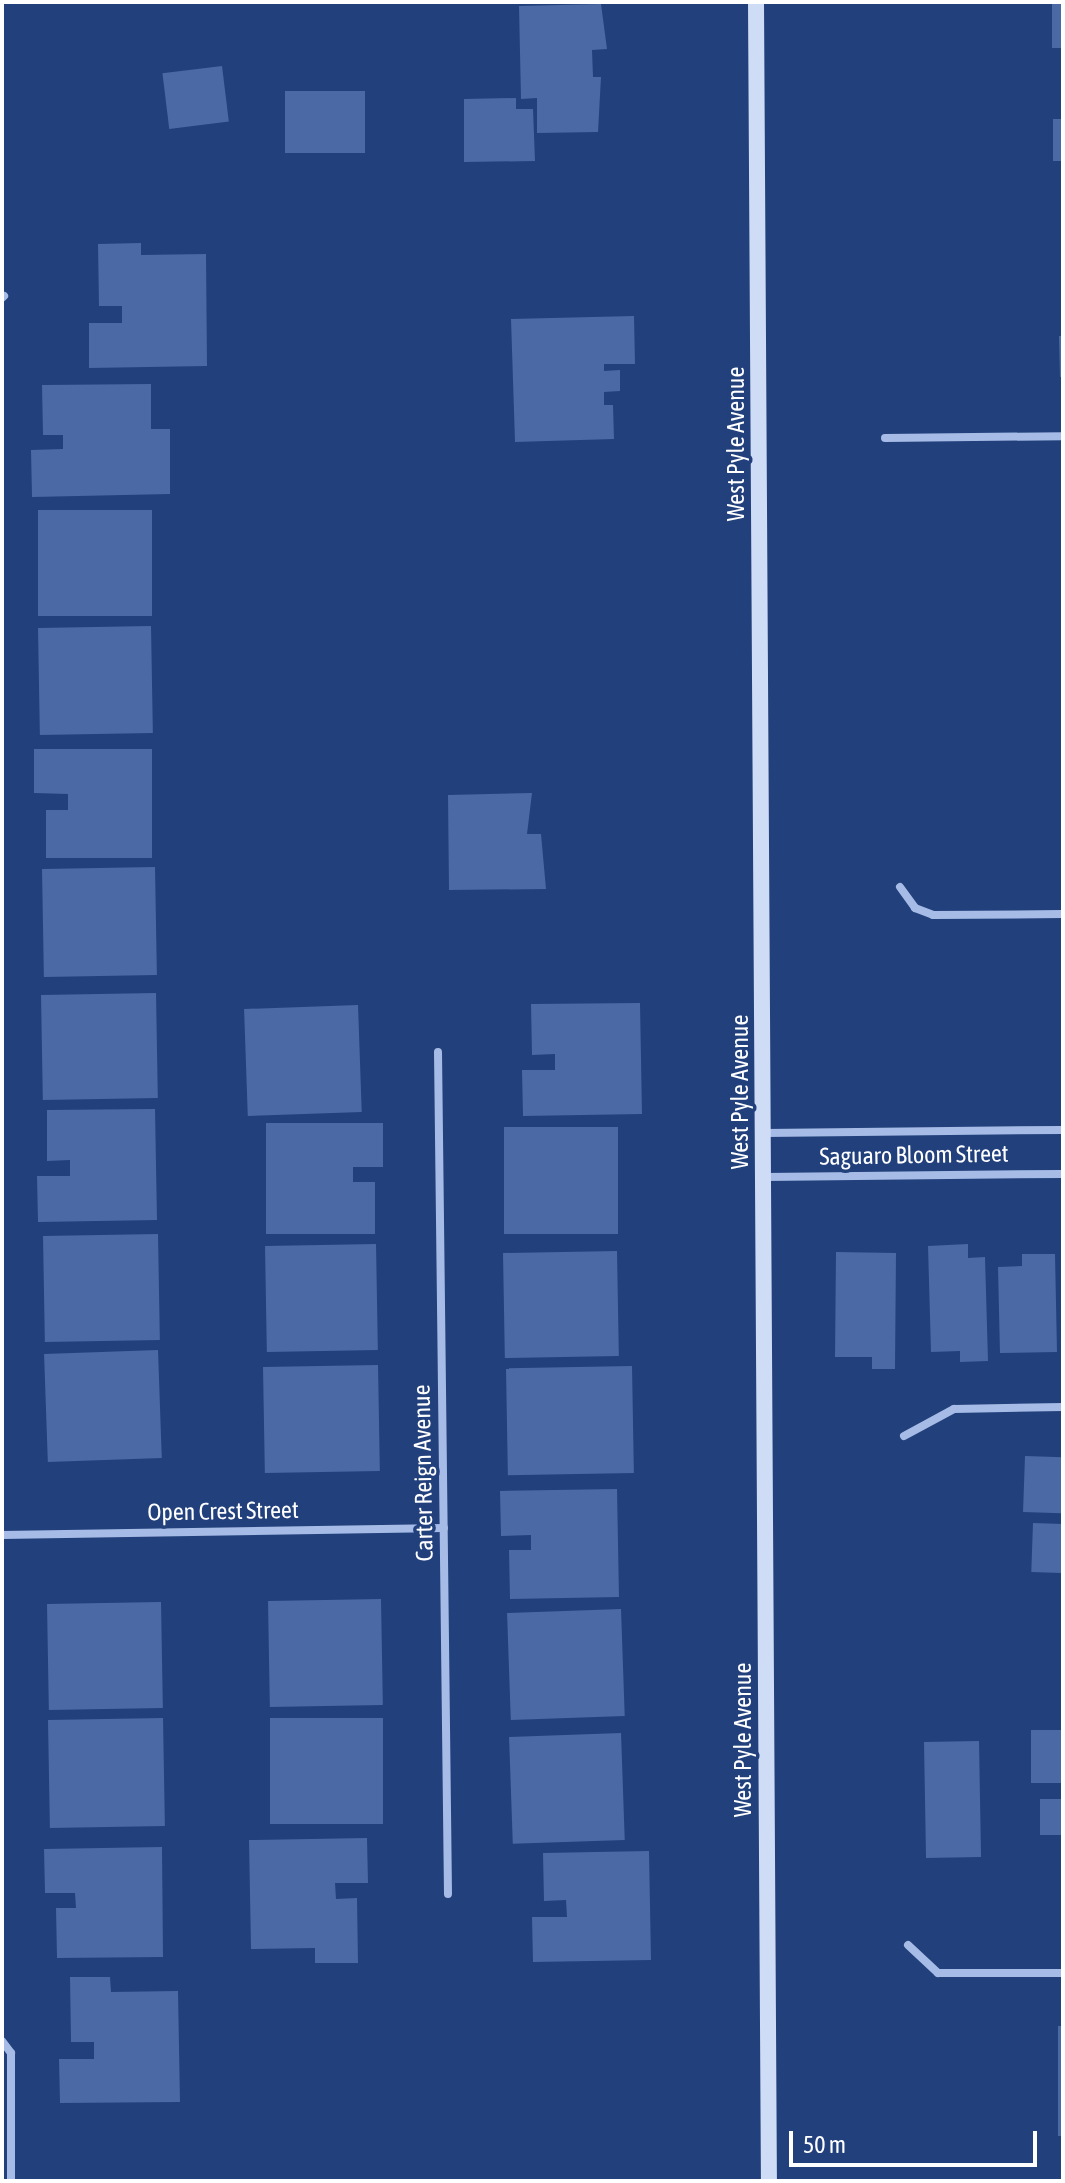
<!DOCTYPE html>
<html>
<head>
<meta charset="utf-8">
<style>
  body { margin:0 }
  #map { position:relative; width:1065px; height:2183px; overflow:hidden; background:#22407c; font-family:"Asap Condensed",sans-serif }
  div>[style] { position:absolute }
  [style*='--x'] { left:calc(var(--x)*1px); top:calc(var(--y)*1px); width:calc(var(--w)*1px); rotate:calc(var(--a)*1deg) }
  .building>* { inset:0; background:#4b69a5; transform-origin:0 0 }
  .street>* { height:8px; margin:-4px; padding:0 4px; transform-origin:4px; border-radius:4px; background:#a6bce6 }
  .secondary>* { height:16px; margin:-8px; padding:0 8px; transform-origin:8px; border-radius:8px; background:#cfdcf5 }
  span { translate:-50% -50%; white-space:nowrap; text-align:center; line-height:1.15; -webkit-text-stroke:7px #22407c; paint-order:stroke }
  .street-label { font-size:24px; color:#fff }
  .frame { position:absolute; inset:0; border:4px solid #fff; pointer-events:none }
  .scale { position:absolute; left:789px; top:2131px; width:248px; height:36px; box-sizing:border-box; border:4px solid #fff; border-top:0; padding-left:10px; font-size:24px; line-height:28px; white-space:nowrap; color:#fff; -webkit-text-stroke:6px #22407c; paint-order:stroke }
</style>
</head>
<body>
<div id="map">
  <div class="building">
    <div style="left:1052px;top:2px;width:11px;height:46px"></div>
    <div style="clip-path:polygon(601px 4px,607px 49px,592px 50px,593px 77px,601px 77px,598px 132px,537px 133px,537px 98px,521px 99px,519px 6px)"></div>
    <div style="left:222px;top:66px;width:56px;height:60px;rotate:83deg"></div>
    <div style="left:285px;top:91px;width:80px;height:62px"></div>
    <div style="clip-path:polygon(516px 98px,516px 109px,533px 109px,535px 161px,464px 162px,464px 99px)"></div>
    <div style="left:1053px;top:119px;width:10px;height:42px"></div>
    <div style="clip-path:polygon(141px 243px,141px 255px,206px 254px,207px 366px,89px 368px,89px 323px,122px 323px,122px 306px,99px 306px,98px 244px)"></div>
    <div style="clip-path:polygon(634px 316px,635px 364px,604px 364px,604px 371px,620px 370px,620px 391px,604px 392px,604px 405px,613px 405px,614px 439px,515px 442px,511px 319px)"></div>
    <div style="clip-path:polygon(1059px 336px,1063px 336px,1063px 377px,1060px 377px)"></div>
    <div style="clip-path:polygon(151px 384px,151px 429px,170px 429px,170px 494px,32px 497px,31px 450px,63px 449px,63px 435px,43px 435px,42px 385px)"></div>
    <div style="left:38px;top:510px;width:114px;height:106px"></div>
    <div style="left:151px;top:626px;width:107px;height:113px;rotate:89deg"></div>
    <div style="clip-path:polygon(34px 749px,152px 749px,152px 858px,46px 858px,46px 810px,68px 810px,68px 794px,34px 793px)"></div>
    <div style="clip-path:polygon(532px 793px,527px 834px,541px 834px,546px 889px,449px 890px,448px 795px)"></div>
    <div style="left:155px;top:867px;width:108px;height:113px;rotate:89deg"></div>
    <div style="left:156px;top:993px;width:105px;height:115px;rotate:89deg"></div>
    <div style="clip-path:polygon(640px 1003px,642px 1114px,523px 1116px,522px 1070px,555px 1070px,555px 1054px,532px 1055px,531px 1004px)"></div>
    <div style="left:358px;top:1005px;width:107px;height:114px;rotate:88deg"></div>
    <div style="clip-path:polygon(155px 1109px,157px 1220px,38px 1222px,37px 1176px,70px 1176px,70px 1160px,47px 1161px,47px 1110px)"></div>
    <div style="clip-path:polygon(266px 1123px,383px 1123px,383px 1167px,353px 1167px,353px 1182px,375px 1182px,375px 1234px,266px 1234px)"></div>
    <div style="left:504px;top:1127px;width:114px;height:107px"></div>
    <div style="left:158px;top:1234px;width:106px;height:115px;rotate:89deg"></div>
    <div style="left:376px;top:1244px;width:106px;height:111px;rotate:89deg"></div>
    <div style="clip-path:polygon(968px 1244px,968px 1258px,985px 1257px,988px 1361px,960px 1362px,960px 1351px,931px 1352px,928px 1246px)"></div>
    <div style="left:617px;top:1251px;width:105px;height:114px;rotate:89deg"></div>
    <div style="clip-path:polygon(836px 1252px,896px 1253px,895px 1369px,872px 1369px,872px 1357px,835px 1357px)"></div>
    <div style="clip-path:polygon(1022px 1254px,1055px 1254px,1057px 1352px,1000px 1353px,998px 1267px,1022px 1266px)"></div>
    <div style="left:158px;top:1350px;width:108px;height:114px;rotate:88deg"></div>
    <div style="left:378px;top:1365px;width:106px;height:115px;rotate:89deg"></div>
    <div style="left:632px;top:1366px;width:107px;height:126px;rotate:89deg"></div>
    <div style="left:1025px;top:1456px;width:38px;height:56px;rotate:2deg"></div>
    <div style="clip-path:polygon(617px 1489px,619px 1597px,510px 1599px,509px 1550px,531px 1550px,531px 1535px,501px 1536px,500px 1491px)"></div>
    <div style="left:1033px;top:1523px;width:30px;height:49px;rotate:2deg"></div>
    <div style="left:381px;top:1599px;width:106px;height:113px;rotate:89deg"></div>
    <div style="left:161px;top:1602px;width:106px;height:114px;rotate:89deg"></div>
    <div style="left:621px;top:1609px;width:107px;height:114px;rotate:88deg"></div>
    <div style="left:163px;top:1718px;width:108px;height:115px;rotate:89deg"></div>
    <div style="left:270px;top:1718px;width:113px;height:106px"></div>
    <div style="left:1063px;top:1730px;width:53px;height:32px;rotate:90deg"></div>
    <div style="left:621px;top:1733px;width:107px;height:112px;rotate:88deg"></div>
    <div style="left:979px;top:1741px;width:116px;height:55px;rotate:89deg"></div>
    <div style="left:1063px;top:1799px;width:36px;height:23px;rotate:90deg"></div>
    <div style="clip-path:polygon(367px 1838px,368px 1883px,335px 1883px,336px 1899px,357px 1898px,358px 1963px,315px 1963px,315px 1948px,251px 1949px,249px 1840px)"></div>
    <div style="clip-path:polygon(162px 1847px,163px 1957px,57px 1958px,56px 1908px,76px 1908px,75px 1893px,45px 1893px,44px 1849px)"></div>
    <div style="clip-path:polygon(649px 1851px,651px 1960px,533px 1962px,532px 1917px,567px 1917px,566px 1900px,544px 1901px,543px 1853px)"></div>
    <div style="clip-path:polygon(70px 1977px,110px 1977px,111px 1992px,178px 1991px,180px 2102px,60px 2103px,59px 2059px,94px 2059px,94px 2042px,71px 2042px)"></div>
    <div style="left:1058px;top:2026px;width:5px;height:110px"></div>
  </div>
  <div class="street">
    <div style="--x:2;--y:298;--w:3;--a:-45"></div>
    <div style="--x:885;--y:438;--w:178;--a:-0.6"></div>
    <div style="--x:900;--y:887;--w:26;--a:54"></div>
    <div style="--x:915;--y:908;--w:19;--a:21"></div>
    <div style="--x:933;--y:915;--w:130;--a:-0.4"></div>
    <div style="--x:438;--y:1052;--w:842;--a:89.32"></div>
    <div style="--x:765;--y:1133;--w:298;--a:-0.6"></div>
    <div style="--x:765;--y:1177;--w:298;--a:-0.6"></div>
    <div style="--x:904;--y:1436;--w:57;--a:-28.4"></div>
    <div style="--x:954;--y:1409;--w:109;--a:-1.1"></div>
    <div style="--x:2;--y:1535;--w:442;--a:-0.9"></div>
    <div style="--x:908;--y:1945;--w:41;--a:43"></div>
    <div style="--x:938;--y:1973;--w:125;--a:0"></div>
    <div style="--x:2;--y:2041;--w:15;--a:53"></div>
    <div style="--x:11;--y:2053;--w:128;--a:90"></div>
  </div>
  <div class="secondary">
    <div style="--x:756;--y:2;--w:2179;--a:89.66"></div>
  </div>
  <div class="street-label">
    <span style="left:736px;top:444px;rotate:-90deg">West Pyle Avenue</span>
    <span style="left:740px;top:1092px;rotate:-90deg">West Pyle Avenue</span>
    <span style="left:914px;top:1155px;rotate:-1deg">Saguaro Bloom Street</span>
    <span style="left:423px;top:1473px;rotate:-91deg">Carter Reign Avenue</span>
    <span style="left:223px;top:1511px;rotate:-1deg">Open Crest Street</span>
    <span style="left:743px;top:1740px;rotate:-90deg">West Pyle Avenue</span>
  </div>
  <div class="frame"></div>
  <div class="scale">50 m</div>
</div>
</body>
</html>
